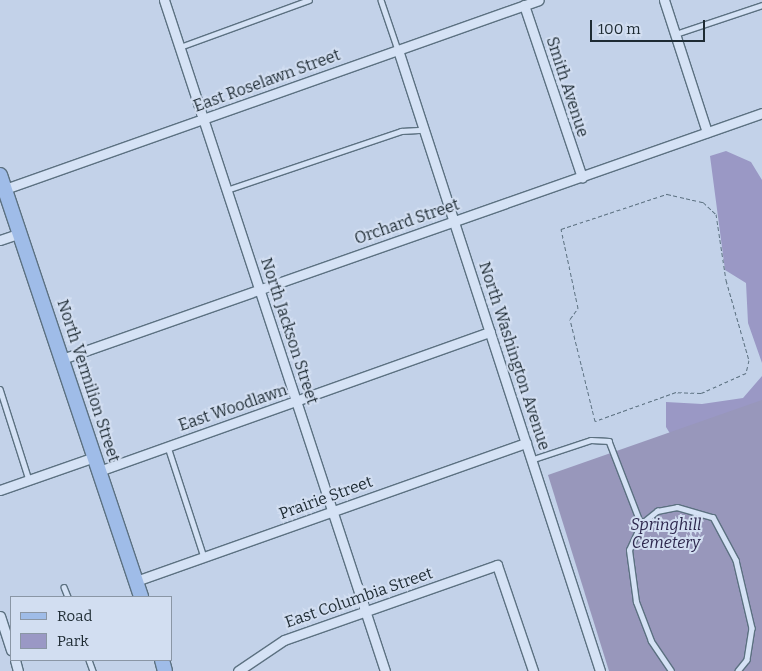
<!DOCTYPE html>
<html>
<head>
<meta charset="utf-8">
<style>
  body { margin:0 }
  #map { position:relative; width:762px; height:671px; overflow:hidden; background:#c3d2e9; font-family:Bitter,serif }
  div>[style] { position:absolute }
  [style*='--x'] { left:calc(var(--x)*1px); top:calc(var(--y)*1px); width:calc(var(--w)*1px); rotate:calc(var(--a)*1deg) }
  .green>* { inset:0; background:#9a98c5 }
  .cemetery>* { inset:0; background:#9897bb }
  .path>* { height:1px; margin-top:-0.5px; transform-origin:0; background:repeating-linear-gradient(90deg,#5c7181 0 4px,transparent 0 6.5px) }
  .roads { filter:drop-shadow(1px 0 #5c7181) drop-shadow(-1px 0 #5c7181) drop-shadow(0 1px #5c7181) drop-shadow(0 -1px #5c7181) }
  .service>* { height:4.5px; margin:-2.25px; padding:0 2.25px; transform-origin:2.25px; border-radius:2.25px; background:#d5e2f5 }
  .minor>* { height:9px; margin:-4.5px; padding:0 4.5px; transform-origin:4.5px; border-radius:4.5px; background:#d5e2f5 }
  .primary>* { height:14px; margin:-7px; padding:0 7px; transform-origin:7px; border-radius:7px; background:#9fbce8 }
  span { translate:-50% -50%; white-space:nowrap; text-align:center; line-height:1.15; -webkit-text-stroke:4px #d2def1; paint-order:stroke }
  .street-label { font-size:16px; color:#1e2b33 }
  .park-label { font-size:16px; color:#2d274d; font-style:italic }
  .legend { position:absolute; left:10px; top:596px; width:162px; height:65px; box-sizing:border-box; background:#d2def1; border:1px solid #8a96a5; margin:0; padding:6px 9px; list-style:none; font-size:15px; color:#1e2b33 }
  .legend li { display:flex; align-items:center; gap:10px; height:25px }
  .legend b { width:25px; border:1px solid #8a96a5 }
  .scale { position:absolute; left:590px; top:20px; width:115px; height:22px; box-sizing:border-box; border:2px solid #1e2b33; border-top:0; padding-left:6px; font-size:15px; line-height:18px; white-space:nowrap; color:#1e2b33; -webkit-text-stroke:4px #d2def1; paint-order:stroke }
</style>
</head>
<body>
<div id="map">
  <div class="green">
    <div style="clip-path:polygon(726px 151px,751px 162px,762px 180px,762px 363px,748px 323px,746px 283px,725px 270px,710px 156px)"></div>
    <div style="clip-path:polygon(762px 376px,762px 478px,685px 458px,666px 427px,666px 402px,702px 404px,743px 398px)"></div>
  </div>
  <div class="cemetery">
    <div style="clip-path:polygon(762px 400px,762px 671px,609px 671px,548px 475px)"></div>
  </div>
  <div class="path">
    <div style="--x:667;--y:194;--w:37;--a:13"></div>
    <div style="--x:703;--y:202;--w:18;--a:43"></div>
    <div style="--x:716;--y:214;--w:67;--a:81.4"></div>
    <div style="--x:726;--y:280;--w:83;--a:74"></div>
    <div style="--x:749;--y:360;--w:13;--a:103"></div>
    <div style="--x:746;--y:373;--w:49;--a:156"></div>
    <div style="--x:701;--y:393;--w:25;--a:-178"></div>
    <div style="--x:676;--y:392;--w:86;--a:160.3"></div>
    <div style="--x:595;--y:421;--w:105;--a:-103.8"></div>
    <div style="--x:570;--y:319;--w:14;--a:-54"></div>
    <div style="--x:578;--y:308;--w:81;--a:-102.1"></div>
    <div style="--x:561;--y:229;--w:112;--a:-18.3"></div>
  </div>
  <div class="roads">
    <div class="service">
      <div style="--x:381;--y:0;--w:53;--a:71.2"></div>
      <div style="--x:676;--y:34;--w:91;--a:-18.6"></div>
      <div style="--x:180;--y:47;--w:137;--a:-20"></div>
      <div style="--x:227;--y:190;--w:184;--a:-18.7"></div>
      <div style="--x:401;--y:131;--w:22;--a:-3"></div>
      <div style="--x:0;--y:389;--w:96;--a:72.3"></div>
      <div style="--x:168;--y:447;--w:116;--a:71.9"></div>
      <div style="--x:531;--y:460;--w:63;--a:-18.4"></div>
      <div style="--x:591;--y:440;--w:18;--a:3"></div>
      <div style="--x:609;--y:441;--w:89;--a:68.9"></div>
      <div style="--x:64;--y:587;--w:11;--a:68"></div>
      <div style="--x:89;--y:660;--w:12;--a:70"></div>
      <div style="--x:671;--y:671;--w:36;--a:-124"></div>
      <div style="--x:651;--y:641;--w:42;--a:-111"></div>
      <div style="--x:636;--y:602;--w:52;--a:-97.7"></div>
      <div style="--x:629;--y:550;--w:29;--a:-65"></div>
      <div style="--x:641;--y:524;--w:21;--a:-39"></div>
      <div style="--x:657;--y:511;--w:20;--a:-11"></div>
      <div style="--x:677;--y:507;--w:37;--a:16"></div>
      <div style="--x:713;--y:517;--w:49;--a:61.9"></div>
      <div style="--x:736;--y:560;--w:70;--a:76.8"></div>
      <div style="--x:752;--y:628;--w:32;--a:99"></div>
      <div style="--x:747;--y:660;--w:14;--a:129"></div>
    </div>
    <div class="minor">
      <div style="--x:164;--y:0;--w:706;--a:71.77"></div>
      <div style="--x:664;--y:0;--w:139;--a:72"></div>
      <div style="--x:524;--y:5;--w:182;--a:71.4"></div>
      <div style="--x:398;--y:50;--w:653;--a:71.98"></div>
      <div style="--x:5;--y:189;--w:566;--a:-19.49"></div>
      <div style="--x:0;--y:240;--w:21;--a:-19"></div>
      <div style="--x:62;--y:359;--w:742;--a:-19.36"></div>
      <div style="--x:99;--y:471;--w:415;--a:-19.6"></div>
      <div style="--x:0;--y:490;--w:100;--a:-19.3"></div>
      <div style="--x:136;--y:581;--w:414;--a:-19.5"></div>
      <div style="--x:0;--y:616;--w:36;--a:72"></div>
      <div style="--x:15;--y:660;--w:11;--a:75"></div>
      <div style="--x:238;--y:671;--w:55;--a:-34"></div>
      <div style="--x:284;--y:640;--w:226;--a:-19.4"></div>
      <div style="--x:497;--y:565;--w:112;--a:71.2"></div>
    </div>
    <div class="primary">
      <div style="--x:0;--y:175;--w:445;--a:71.5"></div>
      <div style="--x:162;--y:660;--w:11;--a:75"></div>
    </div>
  </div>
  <div class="street-label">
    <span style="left:267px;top:81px;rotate:-20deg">East Roselawn Street</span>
    <span style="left:567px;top:87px;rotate:72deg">Smith Avenue</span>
    <span style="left:407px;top:222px;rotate:-19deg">Orchard Street</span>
    <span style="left:289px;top:331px;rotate:72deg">North Jackson Street</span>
    <span style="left:514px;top:356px;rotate:72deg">North Washington Avenue</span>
    <span style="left:88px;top:381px;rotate:72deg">North Vermilion Street</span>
    <span style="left:233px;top:408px;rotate:-19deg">East Woodlawn</span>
    <span style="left:326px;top:498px;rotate:-20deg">Prairie Street</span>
    <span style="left:359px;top:598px;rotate:-19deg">East Columbia Street</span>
  </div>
  <div class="park-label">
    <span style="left:666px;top:534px">Springhill<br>Cemetery</span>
  </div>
  <ul class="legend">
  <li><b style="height:6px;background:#9fbce8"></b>Road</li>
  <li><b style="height:14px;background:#9a98c5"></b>Park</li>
  </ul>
  <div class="scale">100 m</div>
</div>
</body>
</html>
